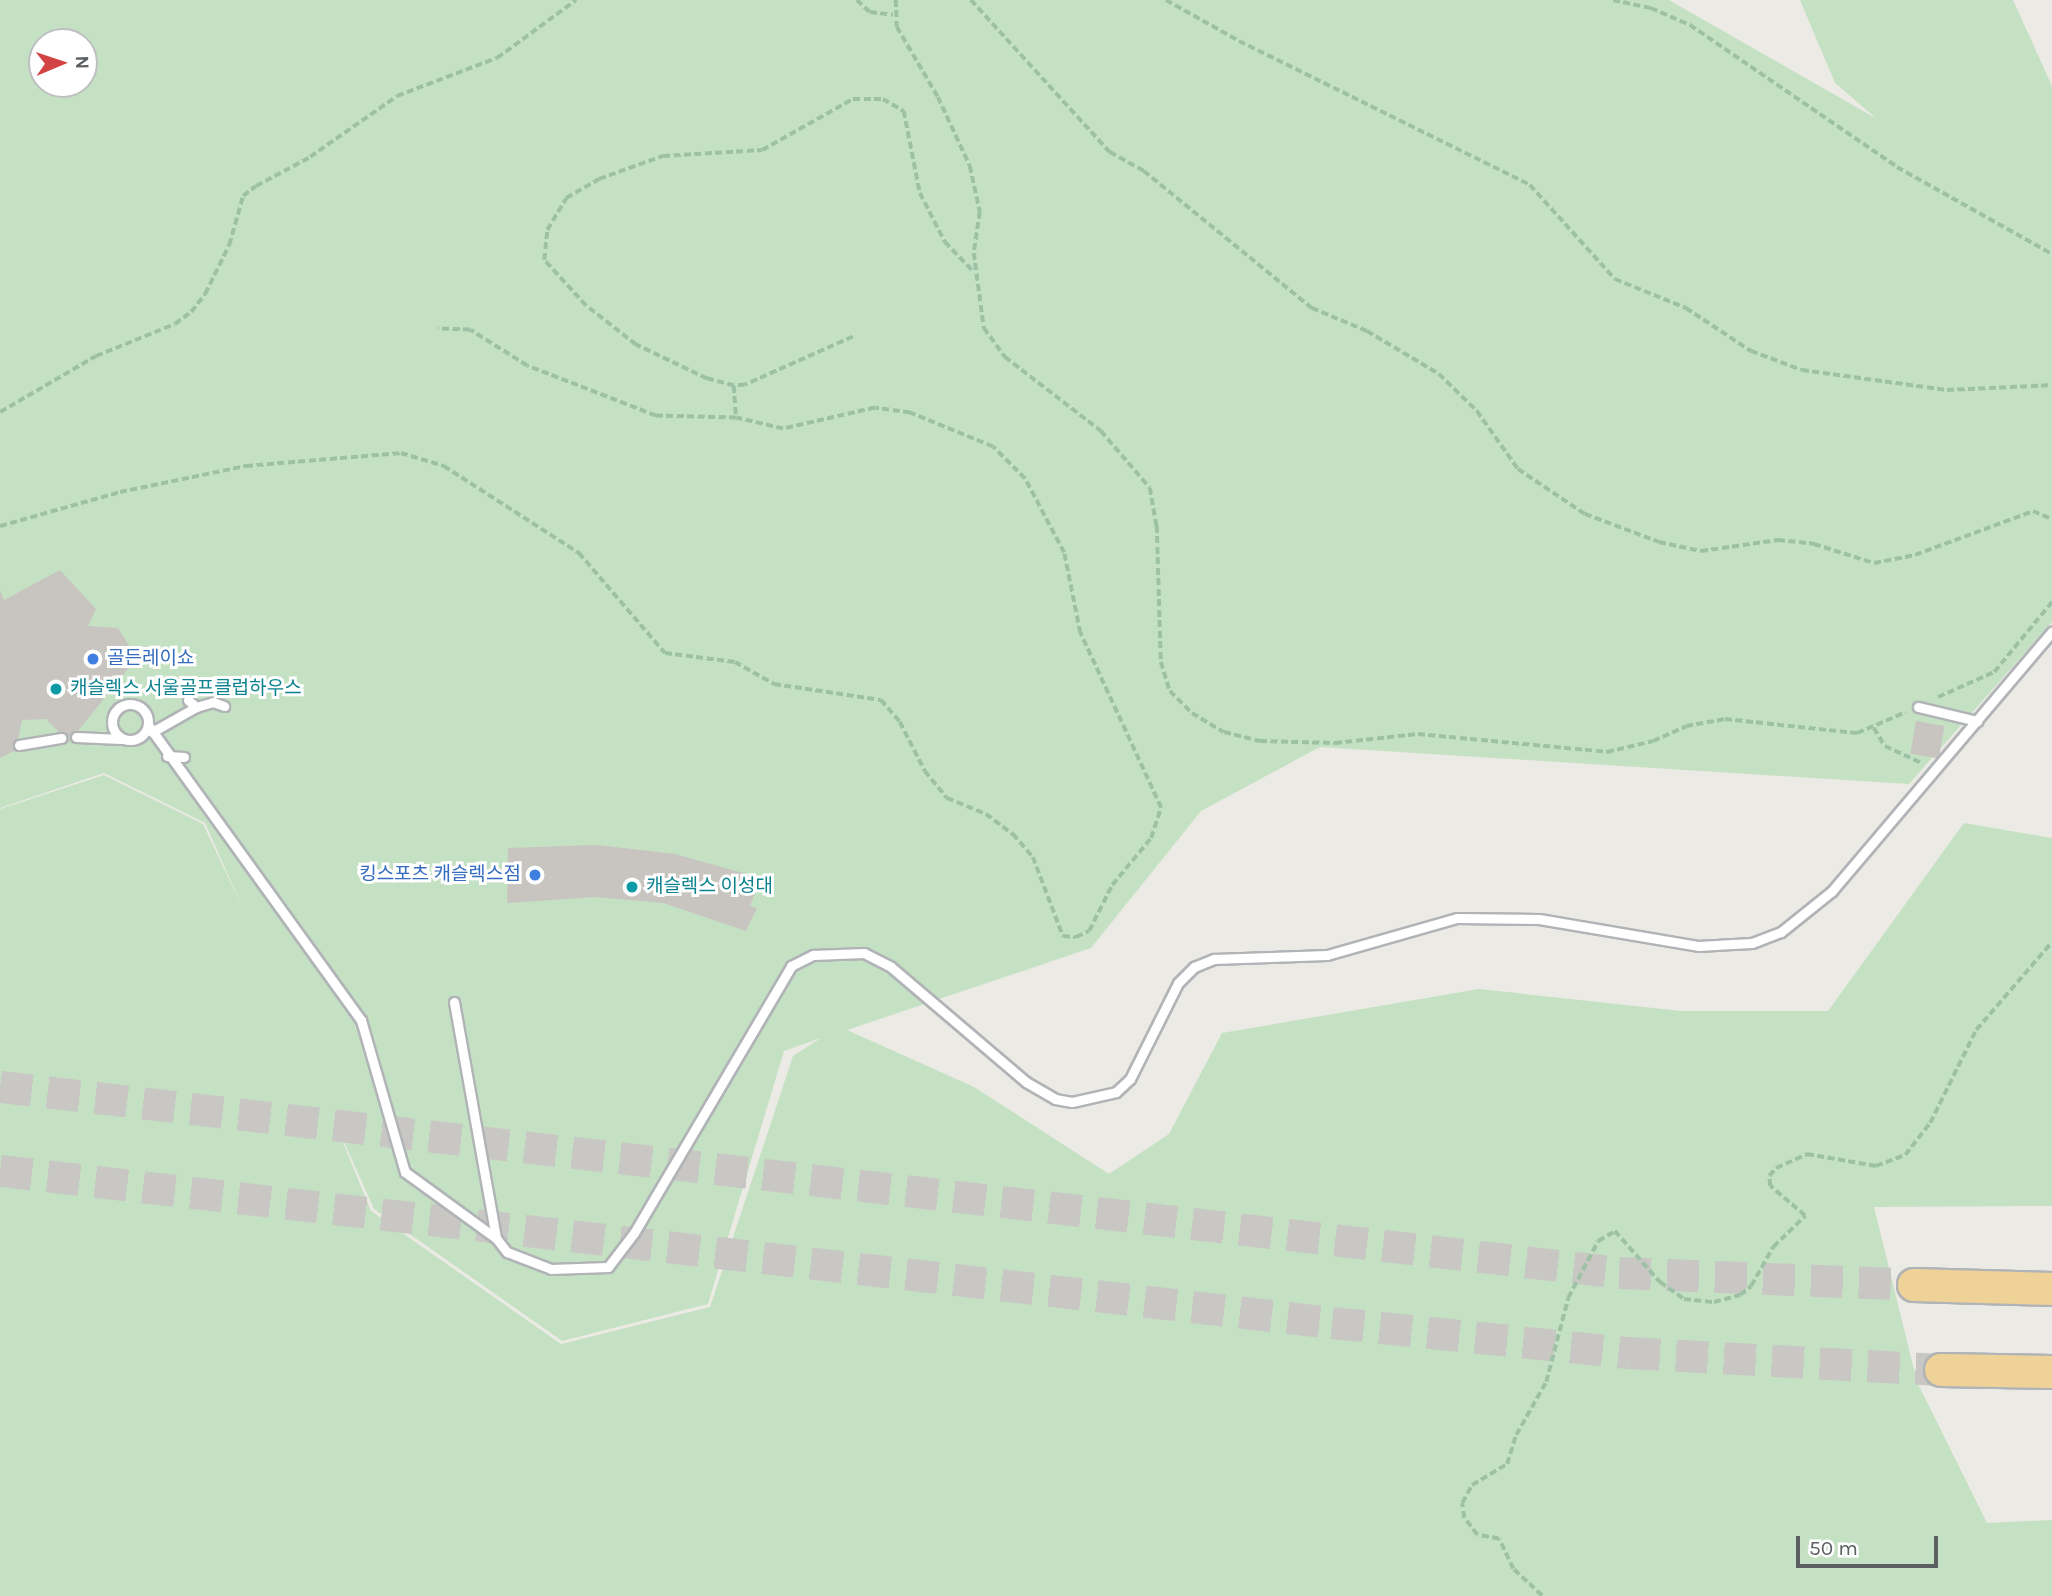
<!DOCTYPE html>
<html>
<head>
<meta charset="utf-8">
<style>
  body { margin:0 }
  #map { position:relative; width:2052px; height:1596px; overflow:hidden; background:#eceae4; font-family:Karla,"Noto Sans KR",sans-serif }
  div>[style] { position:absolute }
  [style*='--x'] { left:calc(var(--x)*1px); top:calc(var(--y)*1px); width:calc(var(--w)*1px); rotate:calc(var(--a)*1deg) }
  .green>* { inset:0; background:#c5e1c3 }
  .building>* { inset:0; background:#c8c5c0; transform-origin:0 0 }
  .motorway-tunnel>* { height:32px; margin-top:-16px; transform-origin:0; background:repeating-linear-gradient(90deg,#c8c7c4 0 32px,transparent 0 48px) }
  .path>* { height:3.5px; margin-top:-1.75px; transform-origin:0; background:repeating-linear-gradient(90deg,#9dc1a5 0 7px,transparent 0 10.5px) }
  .roads { filter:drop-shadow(2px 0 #b1b4b7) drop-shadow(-2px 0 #b1b4b7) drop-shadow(0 2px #b1b4b7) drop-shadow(0 -2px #b1b4b7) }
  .service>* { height:9px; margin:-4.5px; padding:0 4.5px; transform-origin:4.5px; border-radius:4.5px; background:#fff }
  .service>.ring { margin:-4.5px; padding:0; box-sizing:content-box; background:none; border:9px solid #fff; border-radius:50% }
  .motorway>* { height:32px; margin:-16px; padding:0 16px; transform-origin:16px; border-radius:16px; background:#efd298 }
  .dots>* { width:19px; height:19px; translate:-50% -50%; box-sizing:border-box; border:4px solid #fff; border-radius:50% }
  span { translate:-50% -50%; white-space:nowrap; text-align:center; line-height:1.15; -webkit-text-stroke:6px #fff; paint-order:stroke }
  .shop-label { font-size:19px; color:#366cbe }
  .left { translate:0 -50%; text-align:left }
  .right { translate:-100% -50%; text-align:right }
  .culture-label { font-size:19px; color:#0d838f }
  .north { position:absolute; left:28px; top:28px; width:70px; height:70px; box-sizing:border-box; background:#fff; border:2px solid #bebfc0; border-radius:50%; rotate:88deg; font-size:19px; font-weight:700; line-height:28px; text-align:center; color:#5c5f62 }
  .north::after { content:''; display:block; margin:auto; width:24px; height:32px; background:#d34343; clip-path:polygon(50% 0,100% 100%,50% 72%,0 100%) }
  .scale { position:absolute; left:1796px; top:1536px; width:142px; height:32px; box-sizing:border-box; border:4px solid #5c5f62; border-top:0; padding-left:9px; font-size:21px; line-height:24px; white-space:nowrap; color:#5c5f62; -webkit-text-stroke:5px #fff; paint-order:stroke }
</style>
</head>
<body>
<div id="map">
  <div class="green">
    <div style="clip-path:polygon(evenodd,0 0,1669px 0,1877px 119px,1835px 83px,1800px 0,2013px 0,2052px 86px,2052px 622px,1909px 784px,1320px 747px,1201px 811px,1091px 948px,847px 1030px,974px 1087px,1109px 1174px,1169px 1134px,1222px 1033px,1479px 989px,1681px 1011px,1828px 1011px,1964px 823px,2052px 838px,2052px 1206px,1874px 1207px,1917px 1382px,1987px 1523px,2052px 1520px,2052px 1596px,0 1596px,0 809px,104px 775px,203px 824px,244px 911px,205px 823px,104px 773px,0 808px,0 0,42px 42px,84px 42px,84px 84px,42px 84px,42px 42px,0 0,821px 1038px,793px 1056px,710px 1307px,561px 1344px,371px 1211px,331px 1113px,374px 1209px,562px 1341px,708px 1304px,784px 1051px,821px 1038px)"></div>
  </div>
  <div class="building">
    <div style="clip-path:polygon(60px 570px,96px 609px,88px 626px,118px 628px,137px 658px,69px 742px,46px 719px,22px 720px,16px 750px,0 758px,0 590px,4px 600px)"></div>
    <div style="left:1916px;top:721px;width:29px;height:33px;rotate:10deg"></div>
    <div style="clip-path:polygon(597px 845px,675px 854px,761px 878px,750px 906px,757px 908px,746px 931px,663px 903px,595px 897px,507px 903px,508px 848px)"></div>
  </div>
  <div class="motorway-tunnel">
    <div style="--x:0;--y:1087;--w:1630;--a:6.55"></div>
    <div style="--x:1619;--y:1273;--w:295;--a:2.3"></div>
    <div style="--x:0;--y:1171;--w:1341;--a:6.51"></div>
    <div style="--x:1332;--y:1323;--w:298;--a:5.8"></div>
    <div style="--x:1628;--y:1353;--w:313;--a:3.1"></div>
  </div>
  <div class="path">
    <div style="--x:857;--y:0;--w:18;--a:43"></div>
    <div style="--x:870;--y:12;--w:23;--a:7"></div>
    <div style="--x:896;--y:0;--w:27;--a:88"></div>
    <div style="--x:897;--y:27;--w:81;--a:59.6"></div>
    <div style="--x:938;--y:97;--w:76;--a:65.1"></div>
    <div style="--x:970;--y:166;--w:47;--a:77.7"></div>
    <div style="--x:980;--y:212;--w:41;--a:98.3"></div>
    <div style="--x:974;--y:253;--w:76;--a:82.4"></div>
    <div style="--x:984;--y:328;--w:36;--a:54"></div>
    <div style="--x:1005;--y:357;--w:121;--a:37.6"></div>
    <div style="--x:1101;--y:431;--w:75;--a:49.3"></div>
    <div style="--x:1150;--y:488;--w:39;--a:80"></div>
    <div style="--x:1157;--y:526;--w:136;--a:88.3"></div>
    <div style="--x:1161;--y:662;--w:30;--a:73"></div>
    <div style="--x:1170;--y:691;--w:31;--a:45"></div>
    <div style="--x:1192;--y:713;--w:37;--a:31"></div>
    <div style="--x:1224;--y:732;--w:37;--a:14"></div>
    <div style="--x:1260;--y:741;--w:75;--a:1.5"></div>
    <div style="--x:1335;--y:743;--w:83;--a:-6.2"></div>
    <div style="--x:1418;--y:734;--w:190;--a:5.4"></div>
    <div style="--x:1607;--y:752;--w:47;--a:-13.4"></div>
    <div style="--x:1653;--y:741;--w:36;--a:-24"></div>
    <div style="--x:1686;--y:726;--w:40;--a:-10"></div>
    <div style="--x:1725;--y:719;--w:133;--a:6.1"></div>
    <div style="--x:1857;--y:733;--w:53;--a:-23.2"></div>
    <div style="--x:971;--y:0;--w:206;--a:47.6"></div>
    <div style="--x:1110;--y:152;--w:39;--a:29"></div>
    <div style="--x:1144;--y:171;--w:217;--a:39.2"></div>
    <div style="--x:1312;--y:308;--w:60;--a:22.7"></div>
    <div style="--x:1367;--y:331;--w:84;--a:30.8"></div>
    <div style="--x:1439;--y:374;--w:53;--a:44.2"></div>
    <div style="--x:1477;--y:411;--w:71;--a:54.7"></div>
    <div style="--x:1518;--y:469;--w:81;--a:33.9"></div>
    <div style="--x:1585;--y:514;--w:79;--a:20.7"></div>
    <div style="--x:1659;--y:542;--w:43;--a:12.1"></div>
    <div style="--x:1701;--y:551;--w:78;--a:-8.1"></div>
    <div style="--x:1778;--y:540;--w:36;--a:6"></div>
    <div style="--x:1814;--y:544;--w:63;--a:17.6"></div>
    <div style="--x:1874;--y:563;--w:42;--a:-11"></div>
    <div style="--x:1915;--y:555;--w:126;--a:-20.4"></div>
    <div style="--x:2033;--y:511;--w:21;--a:23"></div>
    <div style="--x:1166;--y:0;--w:84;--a:29.3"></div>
    <div style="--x:1239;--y:41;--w:325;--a:26.3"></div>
    <div style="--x:1530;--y:185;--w:127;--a:47.9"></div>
    <div style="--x:1615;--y:279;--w:77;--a:22.2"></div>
    <div style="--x:1686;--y:308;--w:78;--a:33.5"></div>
    <div style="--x:1751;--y:351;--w:54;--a:20.4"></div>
    <div style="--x:1802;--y:370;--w:146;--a:7.9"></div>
    <div style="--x:1947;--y:390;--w:105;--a:-2.7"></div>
    <div style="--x:1613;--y:0;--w:39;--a:12"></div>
    <div style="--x:1651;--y:8;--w:43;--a:23.6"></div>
    <div style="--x:1690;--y:25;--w:251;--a:34.4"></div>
    <div style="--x:1897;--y:167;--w:178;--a:29.3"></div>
    <div style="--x:853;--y:337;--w:118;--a:156"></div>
    <div style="--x:745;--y:385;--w:11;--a:175"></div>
    <div style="--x:734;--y:386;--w:28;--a:-165"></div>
    <div style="--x:707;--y:379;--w:79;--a:-154.4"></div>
    <div style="--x:636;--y:345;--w:63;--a:-142"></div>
    <div style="--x:586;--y:306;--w:62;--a:-132.4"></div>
    <div style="--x:544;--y:260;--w:30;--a:-84"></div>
    <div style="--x:547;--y:230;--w:37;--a:-59"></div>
    <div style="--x:566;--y:198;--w:38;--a:-30"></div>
    <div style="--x:599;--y:179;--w:68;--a:-19.8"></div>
    <div style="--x:663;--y:156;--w:99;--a:-3.5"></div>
    <div style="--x:762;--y:150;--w:104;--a:-29.3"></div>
    <div style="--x:853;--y:99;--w:30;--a:0"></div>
    <div style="--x:883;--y:99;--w:24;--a:30"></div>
    <div style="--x:904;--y:111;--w:84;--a:79"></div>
    <div style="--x:920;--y:193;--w:55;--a:63"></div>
    <div style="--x:945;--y:242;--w:42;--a:46"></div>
    <div style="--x:734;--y:386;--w:32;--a:86"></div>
    <div style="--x:0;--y:412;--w:111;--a:-30.3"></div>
    <div style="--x:96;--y:356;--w:85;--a:-22.1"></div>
    <div style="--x:175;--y:324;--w:20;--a:-37"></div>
    <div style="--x:191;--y:312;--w:23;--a:-52"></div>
    <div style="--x:205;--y:294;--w:55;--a:-63.9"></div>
    <div style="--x:229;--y:245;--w:51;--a:-74.1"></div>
    <div style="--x:243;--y:196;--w:16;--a:-38"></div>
    <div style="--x:256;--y:186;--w:61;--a:-28.2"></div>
    <div style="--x:310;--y:157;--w:106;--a:-35"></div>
    <div style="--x:397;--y:96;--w:107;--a:-20.8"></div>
    <div style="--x:497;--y:58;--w:98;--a:-36.3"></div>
    <div style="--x:0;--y:526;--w:125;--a:-15.8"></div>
    <div style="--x:120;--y:492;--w:129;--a:-11.7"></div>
    <div style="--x:246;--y:466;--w:156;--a:-4.8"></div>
    <div style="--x:401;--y:453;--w:45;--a:16.8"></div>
    <div style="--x:444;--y:466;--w:161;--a:32.8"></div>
    <div style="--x:579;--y:553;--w:132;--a:49.3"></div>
    <div style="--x:665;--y:653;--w:71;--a:7.3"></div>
    <div style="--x:735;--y:662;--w:45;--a:29.4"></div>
    <div style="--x:774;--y:684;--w:108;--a:8.5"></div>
    <div style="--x:881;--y:700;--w:29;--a:49"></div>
    <div style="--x:900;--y:722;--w:55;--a:63"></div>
    <div style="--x:925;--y:771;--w:35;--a:51"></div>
    <div style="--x:947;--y:798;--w:42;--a:22.3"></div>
    <div style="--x:986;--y:814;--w:34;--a:37"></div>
    <div style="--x:1013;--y:834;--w:30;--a:49"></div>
    <div style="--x:1033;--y:857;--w:85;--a:69.2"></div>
    <div style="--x:1063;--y:936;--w:13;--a:4"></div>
    <div style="--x:1076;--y:937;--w:14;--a:-25"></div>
    <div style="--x:1089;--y:931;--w:51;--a:-63.4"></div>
    <div style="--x:1112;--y:885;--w:61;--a:-50.3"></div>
    <div style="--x:1151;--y:838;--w:32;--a:-72"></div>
    <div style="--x:1161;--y:808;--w:193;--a:-114.8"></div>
    <div style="--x:1080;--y:633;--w:82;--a:-101.3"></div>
    <div style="--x:1064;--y:553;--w:84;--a:-117.8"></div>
    <div style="--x:1025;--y:479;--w:45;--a:-135"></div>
    <div style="--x:993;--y:447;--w:90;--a:-157.7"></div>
    <div style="--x:910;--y:413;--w:35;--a:-172"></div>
    <div style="--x:875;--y:408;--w:94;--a:167.1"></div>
    <div style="--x:783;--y:429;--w:48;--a:-166.8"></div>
    <div style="--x:736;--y:418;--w:80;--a:-178.6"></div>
    <div style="--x:656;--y:416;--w:138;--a:-158.8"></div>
    <div style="--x:527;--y:366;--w:67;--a:-147.7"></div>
    <div style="--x:470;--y:330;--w:32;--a:-178"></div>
    <div style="--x:1938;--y:697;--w:61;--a:-24.1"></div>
    <div style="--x:1994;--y:672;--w:91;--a:-50.4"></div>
    <div style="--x:1874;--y:728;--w:21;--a:59"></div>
    <div style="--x:1885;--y:746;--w:40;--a:25"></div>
    <div style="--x:1542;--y:1596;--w:40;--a:-137"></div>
    <div style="--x:1513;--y:1569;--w:33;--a:-115"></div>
    <div style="--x:1499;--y:1539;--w:22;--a:-170"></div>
    <div style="--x:1477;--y:1535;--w:21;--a:-127"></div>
    <div style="--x:1464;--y:1518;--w:15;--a:-98"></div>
    <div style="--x:1462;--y:1503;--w:21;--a:-61"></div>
    <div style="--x:1472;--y:1485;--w:41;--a:-31"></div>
    <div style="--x:1507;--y:1464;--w:30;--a:-73"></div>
    <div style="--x:1516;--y:1435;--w:61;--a:-60.5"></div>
    <div style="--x:1546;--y:1382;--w:87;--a:-75.3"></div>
    <div style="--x:1568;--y:1298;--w:64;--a:-62.2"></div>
    <div style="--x:1598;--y:1241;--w:20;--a:-30"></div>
    <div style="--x:1615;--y:1231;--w:68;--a:48.6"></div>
    <div style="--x:1660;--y:1282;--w:29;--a:35"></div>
    <div style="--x:1684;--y:1299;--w:30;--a:6"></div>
    <div style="--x:1714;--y:1302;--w:27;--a:-15"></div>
    <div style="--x:1740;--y:1295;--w:14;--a:-39"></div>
    <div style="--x:1751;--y:1286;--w:45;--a:-60.6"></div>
    <div style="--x:1773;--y:1247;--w:45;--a:-44.1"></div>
    <div style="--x:1805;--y:1216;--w:46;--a:-139.4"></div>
    <div style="--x:1770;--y:1186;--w:10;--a:-96"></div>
    <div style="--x:1769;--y:1176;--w:11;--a:-49"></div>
    <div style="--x:1776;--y:1168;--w:34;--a:-24"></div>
    <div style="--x:1807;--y:1154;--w:70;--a:9.9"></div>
    <div style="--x:1876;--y:1166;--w:31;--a:-21"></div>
    <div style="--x:1905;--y:1155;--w:41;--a:-52"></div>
    <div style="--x:1930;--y:1123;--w:104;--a:-63.7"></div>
    <div style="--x:1976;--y:1030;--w:116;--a:-49.2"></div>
  </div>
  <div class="roads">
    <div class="service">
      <div style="--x:188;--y:700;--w:11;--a:41"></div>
      <div style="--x:196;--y:707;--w:18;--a:-16"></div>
      <div style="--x:213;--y:702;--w:12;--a:20"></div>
      <div class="ring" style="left:112px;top:704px;width:27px;height:27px"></div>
      <div style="--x:1918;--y:707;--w:61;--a:13.3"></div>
      <div style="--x:148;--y:725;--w:364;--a:54.2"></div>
      <div style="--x:361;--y:1020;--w:158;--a:73.9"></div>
      <div style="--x:405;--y:1172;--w:112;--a:36"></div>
      <div style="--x:152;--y:732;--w:51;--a:-29.6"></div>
      <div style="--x:76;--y:737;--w:45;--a:2.5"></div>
      <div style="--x:19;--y:745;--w:43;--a:-9.5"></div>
      <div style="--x:167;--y:756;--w:17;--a:3"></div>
      <div style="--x:454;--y:1002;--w:240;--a:79.9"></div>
      <div style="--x:496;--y:1238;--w:18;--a:52"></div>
      <div style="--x:507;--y:1252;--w:47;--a:21.1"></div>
      <div style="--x:551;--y:1269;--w:57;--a:-2"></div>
      <div style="--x:608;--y:1267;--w:43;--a:-52.6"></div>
      <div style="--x:634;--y:1233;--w:310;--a:-59.5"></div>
      <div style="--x:791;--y:966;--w:25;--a:-27"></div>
      <div style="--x:813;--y:955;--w:51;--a:-2.2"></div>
      <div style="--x:864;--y:953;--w:30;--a:27"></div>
      <div style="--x:891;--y:967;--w:177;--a:40.4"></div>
      <div style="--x:1026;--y:1082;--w:34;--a:30"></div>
      <div style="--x:1055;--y:1099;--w:17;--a:10"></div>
      <div style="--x:1072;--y:1102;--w:45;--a:-12.8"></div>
      <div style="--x:1116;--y:1092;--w:19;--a:-43"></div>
      <div style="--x:1130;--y:1079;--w:107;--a:-63.4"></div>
      <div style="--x:1178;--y:983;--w:23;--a:-45"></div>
      <div style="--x:1194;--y:967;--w:22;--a:-22"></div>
      <div style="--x:1214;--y:959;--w:113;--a:-2"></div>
      <div style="--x:1327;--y:955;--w:135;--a:-15.9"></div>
      <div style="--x:1457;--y:918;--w:82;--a:0.7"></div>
      <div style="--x:1539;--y:919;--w:161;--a:9.6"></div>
      <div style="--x:1698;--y:946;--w:54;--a:-3.2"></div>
      <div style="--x:1752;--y:943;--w:31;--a:-21"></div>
      <div style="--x:1781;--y:932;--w:65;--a:-38.8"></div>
      <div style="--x:1832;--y:891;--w:340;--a:-49.7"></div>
    </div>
    <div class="motorway">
      <div style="--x:1914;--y:1285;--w:138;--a:1.7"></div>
      <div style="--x:1941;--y:1370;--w:111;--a:1"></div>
    </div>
  </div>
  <div class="dots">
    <div style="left:93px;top:659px;background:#3f7fe0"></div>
    <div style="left:56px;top:689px;background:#0f9aa8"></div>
    <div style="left:535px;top:875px;background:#3f7fe0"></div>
    <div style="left:632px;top:887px;background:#0f9aa8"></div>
  </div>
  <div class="shop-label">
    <span class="left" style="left:107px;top:659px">골든레이쇼</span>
    <span class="right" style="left:521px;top:875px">킹스포츠 캐슬렉스점</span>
  </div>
  <div class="culture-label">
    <span class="left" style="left:70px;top:689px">캐슬렉스 서울골프클럽하우스</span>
    <span class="left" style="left:646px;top:887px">캐슬렉스 이성대</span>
  </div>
  <div class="north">N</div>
  <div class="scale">50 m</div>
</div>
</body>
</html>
